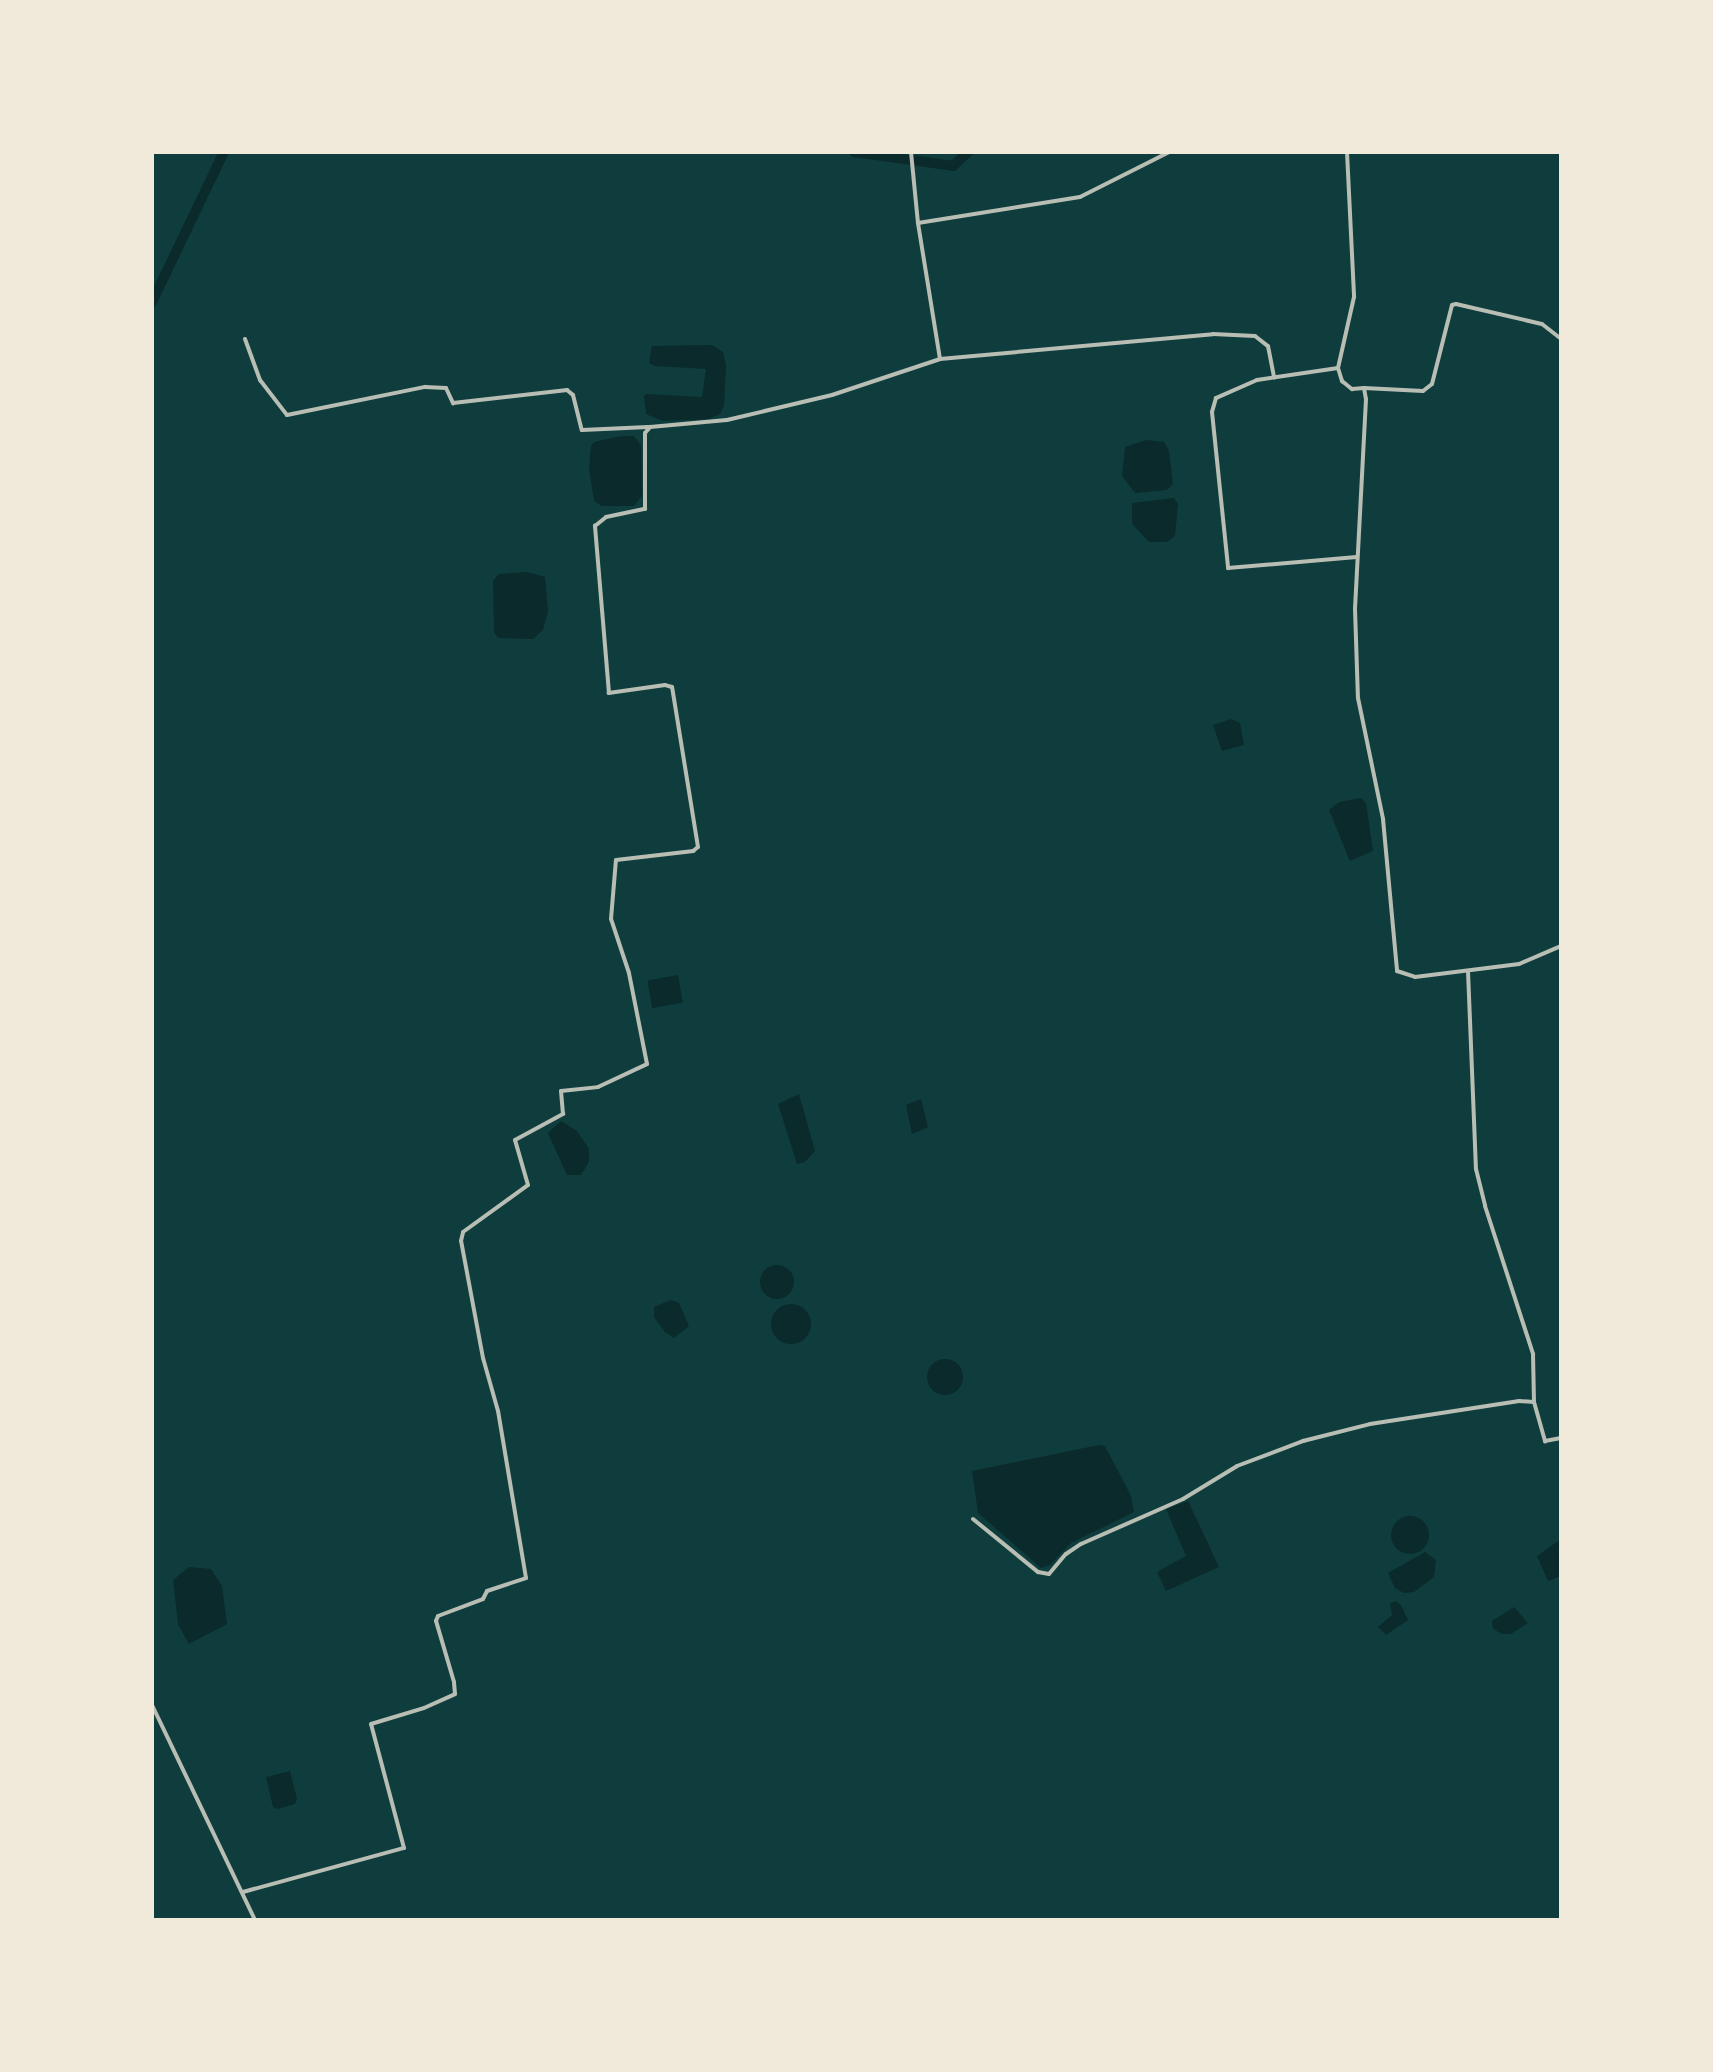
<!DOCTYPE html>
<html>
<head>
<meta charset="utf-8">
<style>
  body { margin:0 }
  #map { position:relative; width:1713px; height:2072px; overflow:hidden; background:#0f3d3e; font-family:Montserrat,sans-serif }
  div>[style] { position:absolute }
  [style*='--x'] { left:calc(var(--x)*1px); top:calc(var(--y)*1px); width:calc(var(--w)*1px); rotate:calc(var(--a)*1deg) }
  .water>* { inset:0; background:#0a2a2b; transform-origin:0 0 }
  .round { border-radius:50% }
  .canal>* { height:10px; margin:-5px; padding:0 5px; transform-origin:5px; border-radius:5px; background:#0a2a2b }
  .minor>* { height:4px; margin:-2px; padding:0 2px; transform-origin:2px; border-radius:2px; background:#b8beb3 }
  span { translate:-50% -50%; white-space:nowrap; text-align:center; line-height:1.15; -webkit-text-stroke:6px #f1e9da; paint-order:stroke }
  .frame { position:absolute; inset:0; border:154px solid #f1e9da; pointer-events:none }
</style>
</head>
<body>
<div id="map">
  <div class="water">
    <div style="clip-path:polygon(712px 345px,723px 352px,726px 365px,724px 406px,720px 414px,709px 419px,663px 421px,646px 414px,644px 396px,647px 394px,702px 397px,706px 369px,655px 366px,649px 363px,652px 346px)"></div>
    <div style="clip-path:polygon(622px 436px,634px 436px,641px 445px,642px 496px,634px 506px,602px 506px,594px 501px,589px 469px,591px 446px,594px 442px)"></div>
    <div style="clip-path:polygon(1146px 440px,1164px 442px,1169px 451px,1173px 484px,1167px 490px,1135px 493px,1122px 476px,1125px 447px)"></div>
    <div style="clip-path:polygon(1174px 498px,1178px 504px,1175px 536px,1167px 542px,1149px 542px,1132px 524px,1132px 503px)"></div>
    <div style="clip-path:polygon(527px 572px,545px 577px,548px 611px,543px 630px,533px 639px,498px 638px,494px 632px,493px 581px,499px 574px)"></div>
    <div style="clip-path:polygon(1231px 719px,1240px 723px,1244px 745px,1222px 751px,1213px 725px)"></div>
    <div style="clip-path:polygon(1361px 798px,1366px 803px,1373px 851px,1350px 861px,1329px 810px,1339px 802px)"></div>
    <div style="left:678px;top:975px;width:28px;height:31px;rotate:80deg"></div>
    <div style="clip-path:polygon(799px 1094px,815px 1151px,805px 1162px,797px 1164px,778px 1104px)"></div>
    <div style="clip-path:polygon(921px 1099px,928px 1127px,912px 1134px,906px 1105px)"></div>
    <div style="clip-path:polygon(561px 1121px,577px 1131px,589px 1149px,589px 1162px,581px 1175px,567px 1175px,548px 1133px)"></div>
    <div class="round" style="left:760px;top:1265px;width:34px;height:34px"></div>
    <div style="clip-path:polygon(671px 1300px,679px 1303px,689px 1326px,674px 1338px,665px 1332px,654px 1317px,654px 1307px)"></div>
    <div class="round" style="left:771px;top:1304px;width:40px;height:40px"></div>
    <div class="round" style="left:927px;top:1359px;width:36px;height:36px"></div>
    <div style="clip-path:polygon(1099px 1445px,1105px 1446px,1131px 1496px,1134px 1512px,1071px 1543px,1050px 1565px,1041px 1568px,978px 1513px,972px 1471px)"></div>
    <div style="clip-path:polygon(1188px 1501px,1219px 1567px,1166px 1591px,1157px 1572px,1186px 1556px,1166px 1509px)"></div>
    <div class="round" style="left:1391px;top:1516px;width:38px;height:38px"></div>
    <div style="clip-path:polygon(1561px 1539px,1561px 1576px,1548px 1581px,1537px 1556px)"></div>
    <div style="clip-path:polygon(1425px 1552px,1436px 1560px,1434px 1577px,1414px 1592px,1404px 1593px,1395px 1588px,1388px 1573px)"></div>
    <div style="clip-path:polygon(189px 1567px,211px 1569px,222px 1586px,227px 1624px,189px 1644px,178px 1624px,173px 1580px)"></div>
    <div style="clip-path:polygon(1395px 1601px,1401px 1605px,1408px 1620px,1386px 1635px,1378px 1627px,1392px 1615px,1390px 1604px)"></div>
    <div style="clip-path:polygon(1514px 1607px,1528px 1623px,1511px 1634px,1502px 1634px,1493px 1629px,1492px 1621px)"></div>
    <div style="clip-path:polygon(290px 1771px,297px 1799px,295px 1804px,277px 1809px,273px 1807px,266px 1777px)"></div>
  </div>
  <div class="canal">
    <div style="--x:854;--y:152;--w:100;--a:8"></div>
    <div style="--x:953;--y:166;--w:21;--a:-43"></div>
    <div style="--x:152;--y:302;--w:166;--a:-64.4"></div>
  </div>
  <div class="minor">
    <div style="--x:911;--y:152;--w:71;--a:84.4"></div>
    <div style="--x:918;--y:223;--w:164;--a:-9.1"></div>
    <div style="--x:1080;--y:197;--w:100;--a:-26.8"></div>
    <div style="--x:1347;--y:152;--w:145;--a:87.2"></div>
    <div style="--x:1354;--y:297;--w:73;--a:102.7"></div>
    <div style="--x:1338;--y:368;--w:14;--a:73"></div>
    <div style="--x:1342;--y:381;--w:13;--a:39"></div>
    <div style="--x:1352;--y:389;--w:12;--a:-5"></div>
    <div style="--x:1364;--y:388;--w:11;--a:80"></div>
    <div style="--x:1366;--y:399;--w:210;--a:93"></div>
    <div style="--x:1355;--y:609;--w:89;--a:88.1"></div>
    <div style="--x:1358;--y:698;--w:124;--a:78.3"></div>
    <div style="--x:1383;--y:819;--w:153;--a:84.7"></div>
    <div style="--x:1397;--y:971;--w:19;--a:18"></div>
    <div style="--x:1415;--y:977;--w:105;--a:-7.1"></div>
    <div style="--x:1519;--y:964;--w:46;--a:-23.2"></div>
    <div style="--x:245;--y:339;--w:44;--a:69.9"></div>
    <div style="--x:260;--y:380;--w:44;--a:52.4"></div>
    <div style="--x:287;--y:415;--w:141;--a:-11.5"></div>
    <div style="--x:425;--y:387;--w:21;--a:3"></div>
    <div style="--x:446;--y:388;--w:17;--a:65"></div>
    <div style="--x:453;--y:403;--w:115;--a:-6.5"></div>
    <div style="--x:567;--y:390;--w:8;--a:40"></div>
    <div style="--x:573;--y:395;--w:36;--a:76"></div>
    <div style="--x:582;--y:430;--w:66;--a:-2.6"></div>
    <div style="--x:940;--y:359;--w:274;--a:-5.2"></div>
    <div style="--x:1213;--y:334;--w:42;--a:2.7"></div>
    <div style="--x:1255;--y:336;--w:16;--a:38"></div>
    <div style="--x:1268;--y:346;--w:32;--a:79"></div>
    <div style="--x:1338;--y:368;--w:82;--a:171.6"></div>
    <div style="--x:1257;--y:380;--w:45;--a:156.3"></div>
    <div style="--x:1216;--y:398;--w:15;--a:106"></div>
    <div style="--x:1212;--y:412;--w:157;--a:84.1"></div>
    <div style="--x:1228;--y:568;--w:129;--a:-4.9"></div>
    <div style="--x:1364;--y:388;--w:59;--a:2.9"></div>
    <div style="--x:1423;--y:391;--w:11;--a:-38"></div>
    <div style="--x:1432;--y:384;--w:81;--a:-75.8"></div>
    <div style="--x:1452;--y:305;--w:4;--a:-14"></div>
    <div style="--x:1456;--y:304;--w:88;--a:13.1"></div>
    <div style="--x:1542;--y:324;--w:24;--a:38"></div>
    <div style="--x:1468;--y:971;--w:198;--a:87.7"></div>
    <div style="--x:1476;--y:1169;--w:38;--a:76"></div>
    <div style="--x:1485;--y:1206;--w:156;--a:72"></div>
    <div style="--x:1533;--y:1354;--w:48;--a:88.8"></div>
    <div style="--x:973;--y:1519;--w:84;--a:39.2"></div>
    <div style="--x:1038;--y:1572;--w:11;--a:10"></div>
    <div style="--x:1049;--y:1574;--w:26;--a:-50"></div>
    <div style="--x:1066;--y:1554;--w:18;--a:-34"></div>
    <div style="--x:1081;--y:1544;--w:111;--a:-23.8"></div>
    <div style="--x:1183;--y:1499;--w:63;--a:-31.4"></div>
    <div style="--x:1237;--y:1466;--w:71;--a:-20.7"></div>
    <div style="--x:1303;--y:1441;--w:69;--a:-14.2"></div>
    <div style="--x:1370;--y:1424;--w:151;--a:-8.8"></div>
    <div style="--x:1519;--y:1401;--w:15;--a:4"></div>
    <div style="--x:1534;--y:1402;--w:41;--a:74.2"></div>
    <div style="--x:1545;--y:1441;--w:16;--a:-11"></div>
    <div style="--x:152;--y:1705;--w:238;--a:64.4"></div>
    <div style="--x:243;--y:1892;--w:167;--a:-15.3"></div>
    <div style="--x:404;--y:1848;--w:128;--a:-104.9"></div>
    <div style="--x:371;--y:1724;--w:55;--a:-16.8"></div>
    <div style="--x:424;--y:1708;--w:34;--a:-24"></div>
    <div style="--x:455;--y:1694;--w:12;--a:-95"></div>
    <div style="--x:454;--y:1682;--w:64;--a:-106.4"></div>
    <div style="--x:436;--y:1621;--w:5;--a:-68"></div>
    <div style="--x:438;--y:1616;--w:48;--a:-20.7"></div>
    <div style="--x:483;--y:1599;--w:9;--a:-63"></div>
    <div style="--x:487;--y:1591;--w:41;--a:-18.4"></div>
    <div style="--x:526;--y:1578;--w:169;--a:-99.5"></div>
    <div style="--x:498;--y:1411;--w:55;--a:-105.8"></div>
    <div style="--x:483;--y:1358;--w:119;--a:-100.6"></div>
    <div style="--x:461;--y:1241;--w:9;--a:-77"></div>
    <div style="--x:463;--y:1232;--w:80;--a:-35.9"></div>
    <div style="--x:528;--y:1185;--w:47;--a:-106.1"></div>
    <div style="--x:515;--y:1140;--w:55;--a:-28.4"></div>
    <div style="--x:563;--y:1114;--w:23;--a:-95"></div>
    <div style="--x:561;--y:1091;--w:37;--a:-6"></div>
    <div style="--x:598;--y:1087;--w:54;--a:-25.1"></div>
    <div style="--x:647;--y:1064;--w:93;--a:-101.2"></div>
    <div style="--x:629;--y:973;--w:57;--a:-108.4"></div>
    <div style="--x:611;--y:919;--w:59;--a:-85.2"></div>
    <div style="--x:616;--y:860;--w:78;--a:-6.7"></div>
    <div style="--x:693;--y:851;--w:6;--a:-39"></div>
    <div style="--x:698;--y:847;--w:162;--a:-99.2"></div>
    <div style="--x:672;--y:687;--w:7;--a:-164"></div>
    <div style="--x:665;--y:685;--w:57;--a:171.9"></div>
    <div style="--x:609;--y:693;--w:168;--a:-94.8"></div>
    <div style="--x:595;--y:526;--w:14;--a:-39"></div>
    <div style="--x:606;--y:517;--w:40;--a:-12"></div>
    <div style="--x:645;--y:509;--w:76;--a:-90"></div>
    <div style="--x:645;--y:433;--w:8;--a:-50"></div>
    <div style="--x:650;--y:427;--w:77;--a:-5.2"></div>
    <div style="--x:727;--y:420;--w:108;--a:-13.4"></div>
    <div style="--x:832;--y:395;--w:114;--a:-18.4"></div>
    <div style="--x:940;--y:359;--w:138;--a:-99.2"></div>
  </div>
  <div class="frame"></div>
</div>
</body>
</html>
